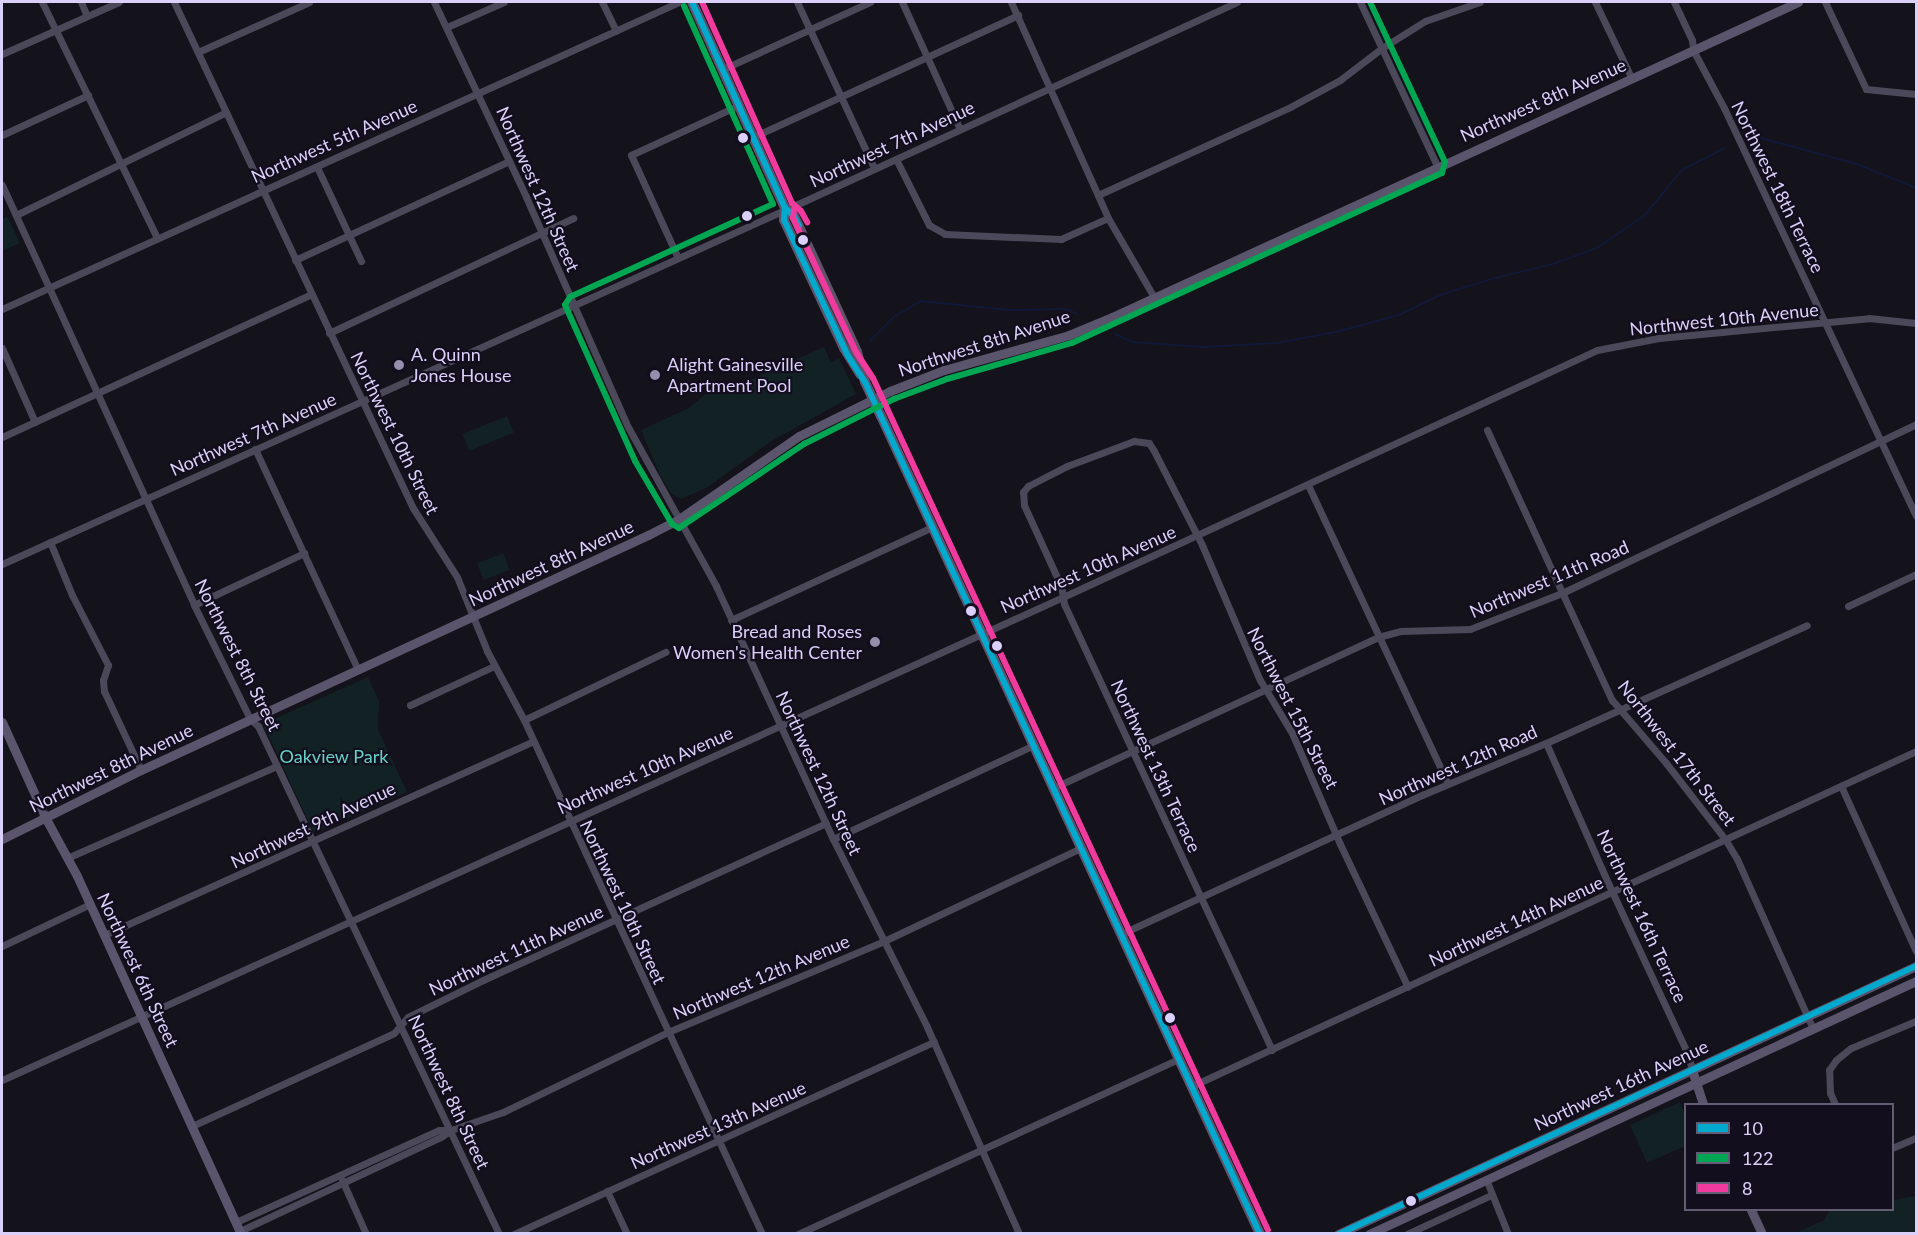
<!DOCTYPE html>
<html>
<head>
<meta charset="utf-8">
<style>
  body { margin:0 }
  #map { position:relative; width:1918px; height:1235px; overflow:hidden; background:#14121a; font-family:Lato,sans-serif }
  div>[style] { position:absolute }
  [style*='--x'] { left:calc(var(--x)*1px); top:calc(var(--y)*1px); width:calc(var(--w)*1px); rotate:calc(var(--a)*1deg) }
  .green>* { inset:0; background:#122224; transform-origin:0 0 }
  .stream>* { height:2px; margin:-1px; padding:0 1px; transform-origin:1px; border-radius:1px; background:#101937 }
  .street>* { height:7px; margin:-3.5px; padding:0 3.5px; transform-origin:3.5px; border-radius:3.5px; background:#4a4859 }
  .secondary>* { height:9px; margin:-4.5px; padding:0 4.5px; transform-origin:4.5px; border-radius:4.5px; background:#5a546c }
  .primary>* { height:10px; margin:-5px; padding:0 5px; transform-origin:5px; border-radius:5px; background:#5f526a }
  .primary-bridge>* { height:10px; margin:-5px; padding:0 5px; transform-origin:5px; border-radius:5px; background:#5f526a }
  .bus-1>* { height:6px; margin:-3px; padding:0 3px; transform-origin:3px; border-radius:3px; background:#00a9ce }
  .bus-2>* { height:6px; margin:-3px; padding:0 3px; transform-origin:3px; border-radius:3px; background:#00a651 }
  .bus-3>* { height:6px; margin:-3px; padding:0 3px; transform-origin:3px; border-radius:3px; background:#f13a9d }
  .dots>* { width:16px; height:16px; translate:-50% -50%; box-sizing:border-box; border:3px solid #130e1d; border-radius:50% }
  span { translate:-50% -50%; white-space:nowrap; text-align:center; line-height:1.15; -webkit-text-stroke:4.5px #130e1d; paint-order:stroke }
  .street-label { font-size:18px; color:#dbd0fa }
  .poi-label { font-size:18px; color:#dbd0fa }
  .left { translate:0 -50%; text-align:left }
  .right { translate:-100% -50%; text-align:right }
  .park-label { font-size:18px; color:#65d0c5 }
  .frame { position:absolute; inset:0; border:3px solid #dbd0fa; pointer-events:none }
  .legend { position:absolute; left:1684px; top:1103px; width:210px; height:108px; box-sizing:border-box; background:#130e1d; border:2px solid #635c75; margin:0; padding:8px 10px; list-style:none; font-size:18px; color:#dbd0fa }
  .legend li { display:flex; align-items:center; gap:12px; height:30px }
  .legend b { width:30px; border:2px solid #635c75 }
</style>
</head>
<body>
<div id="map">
  <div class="green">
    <div style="clip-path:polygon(7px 216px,20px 243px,2px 251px,2px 219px)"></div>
    <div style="clip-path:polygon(824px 347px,831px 362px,839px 358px,856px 394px,770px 442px,708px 487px,681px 499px,671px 493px,660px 475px,641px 430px,689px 408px,707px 393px,734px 387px)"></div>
    <div style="left:507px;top:416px;width:18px;height:48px;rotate:68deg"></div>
    <div style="left:503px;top:553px;width:18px;height:28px;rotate:68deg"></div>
    <div style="clip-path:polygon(368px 677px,379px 701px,378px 729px,407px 792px,314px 833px,263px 724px)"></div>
    <div style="clip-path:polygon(1680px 1102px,1685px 1115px,1685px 1146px,1647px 1163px,1630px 1125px)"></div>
    <div style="clip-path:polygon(1916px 1196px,1916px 1233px,1796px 1233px,1824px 1220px,1830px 1210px,1892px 1210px,1893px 1200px)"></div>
  </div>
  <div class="stream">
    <div style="--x:1761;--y:138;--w:99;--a:15.2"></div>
    <div style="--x:1857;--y:164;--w:64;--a:22.1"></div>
    <div style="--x:1115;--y:334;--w:19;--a:25"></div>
    <div style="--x:1132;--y:342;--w:71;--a:4"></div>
    <div style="--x:1203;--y:347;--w:74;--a:-3.1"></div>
    <div style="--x:1277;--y:343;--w:64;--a:-10.8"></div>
    <div style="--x:1340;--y:331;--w:61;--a:-15.2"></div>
    <div style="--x:1399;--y:315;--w:46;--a:-26"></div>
    <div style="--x:1440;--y:295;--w:58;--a:-17.2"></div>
    <div style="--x:1495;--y:278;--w:60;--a:-13.6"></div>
    <div style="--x:1553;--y:264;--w:47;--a:-20"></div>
    <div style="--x:1597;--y:248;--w:58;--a:-34.5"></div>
    <div style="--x:1645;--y:215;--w:58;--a:-50.6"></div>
    <div style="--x:1682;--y:170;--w:48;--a:-27.1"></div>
    <div style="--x:870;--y:341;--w:35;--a:-45"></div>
    <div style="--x:895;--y:316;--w:30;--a:-30"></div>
    <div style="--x:921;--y:301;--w:89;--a:5.8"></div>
    <div style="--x:1010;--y:310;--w:56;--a:-1"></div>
    <div style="--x:1066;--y:309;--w:12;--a:24"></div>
  </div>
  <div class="street">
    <div style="--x:42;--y:2;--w:263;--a:64"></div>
    <div style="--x:81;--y:2;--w:15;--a:67"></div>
    <div style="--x:174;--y:2;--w:560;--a:64.72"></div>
    <div style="--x:413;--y:508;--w:82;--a:57.5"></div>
    <div style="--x:457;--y:577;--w:80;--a:67.9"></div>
    <div style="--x:487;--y:651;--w:78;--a:61.8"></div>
    <div style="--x:524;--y:720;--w:566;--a:65.15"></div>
    <div style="--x:434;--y:2;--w:216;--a:64.7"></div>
    <div style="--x:526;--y:197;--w:252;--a:66.1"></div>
    <div style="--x:628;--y:427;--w:182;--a:61"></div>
    <div style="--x:716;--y:586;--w:279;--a:65.2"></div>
    <div style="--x:833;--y:839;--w:210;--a:63.4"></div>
    <div style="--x:927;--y:1027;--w:227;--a:66"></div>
    <div style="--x:602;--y:2;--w:32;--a:64"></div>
    <div style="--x:797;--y:2;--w:183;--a:65.1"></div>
    <div style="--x:902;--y:2;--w:140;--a:65.5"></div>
    <div style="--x:1011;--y:2;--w:237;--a:65.8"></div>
    <div style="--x:1108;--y:218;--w:91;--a:59.8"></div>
    <div style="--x:1360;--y:2;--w:181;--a:64.8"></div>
    <div style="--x:1595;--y:2;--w:83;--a:64.4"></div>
    <div style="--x:1674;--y:2;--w:42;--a:64.7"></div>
    <div style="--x:1692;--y:40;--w:10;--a:84"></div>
    <div style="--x:1693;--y:50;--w:66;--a:61.9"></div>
    <div style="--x:1724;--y:108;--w:451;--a:64.8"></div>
    <div style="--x:1825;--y:2;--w:96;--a:64.8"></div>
    <div style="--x:1866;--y:89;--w:50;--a:5.7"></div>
    <div style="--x:447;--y:27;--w:62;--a:-23.7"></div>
    <div style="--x:198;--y:52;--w:122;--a:-24.2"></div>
    <div style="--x:2;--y:54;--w:128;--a:-24"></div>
    <div style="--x:723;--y:69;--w:162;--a:-24.5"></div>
    <div style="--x:2;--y:135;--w:95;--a:-24.9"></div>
    <div style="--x:753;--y:137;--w:292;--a:-24.7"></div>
    <div style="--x:896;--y:159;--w:74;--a:63.4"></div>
    <div style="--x:929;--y:225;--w:18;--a:29"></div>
    <div style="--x:945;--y:234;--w:116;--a:2.5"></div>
    <div style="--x:1061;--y:239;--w:51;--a:-24.1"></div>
    <div style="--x:317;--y:167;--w:104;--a:64.9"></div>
    <div style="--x:2;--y:185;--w:462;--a:65.4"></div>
    <div style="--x:194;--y:605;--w:127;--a:63.8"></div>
    <div style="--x:250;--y:719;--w:11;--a:41"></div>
    <div style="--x:258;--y:726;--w:562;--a:64.62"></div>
    <div style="--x:1098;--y:195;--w:213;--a:-24.6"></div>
    <div style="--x:1292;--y:106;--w:55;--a:-28.4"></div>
    <div style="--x:1340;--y:80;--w:53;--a:-37.3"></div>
    <div style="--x:1382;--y:48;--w:51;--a:-32.1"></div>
    <div style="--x:1425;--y:21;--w:58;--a:-19.1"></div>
    <div style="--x:16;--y:215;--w:234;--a:-26.1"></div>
    <div style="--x:678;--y:258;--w:113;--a:-114.5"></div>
    <div style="--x:631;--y:155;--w:119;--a:-24.8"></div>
    <div style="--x:295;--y:260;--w:236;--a:-24.8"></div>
    <div style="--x:2;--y:309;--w:743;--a:-24.39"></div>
    <div style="--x:329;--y:333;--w:270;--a:-25.2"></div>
    <div style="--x:2;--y:348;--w:81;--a:66"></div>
    <div style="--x:1487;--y:430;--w:298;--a:65.2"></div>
    <div style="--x:1612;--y:700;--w:83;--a:49.4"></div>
    <div style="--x:1666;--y:763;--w:96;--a:52.2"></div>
    <div style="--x:1725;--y:839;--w:23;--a:59"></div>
    <div style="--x:1737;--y:859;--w:186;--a:65.9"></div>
    <div style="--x:2;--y:437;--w:341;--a:-24.8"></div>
    <div style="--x:255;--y:449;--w:244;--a:65"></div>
    <div style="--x:1308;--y:485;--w:330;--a:64.9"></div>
    <div style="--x:50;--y:542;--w:57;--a:67.5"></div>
    <div style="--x:72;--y:595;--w:79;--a:62.8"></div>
    <div style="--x:108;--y:665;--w:16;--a:108"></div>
    <div style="--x:103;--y:680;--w:11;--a:85"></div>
    <div style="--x:104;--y:691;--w:87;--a:64.9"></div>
    <div style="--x:2;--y:564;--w:874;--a:-24.34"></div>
    <div style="--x:798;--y:204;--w:483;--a:-24.7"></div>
    <div style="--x:194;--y:605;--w:122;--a:-25.3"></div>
    <div style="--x:1848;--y:606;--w:75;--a:-25.2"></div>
    <div style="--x:731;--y:620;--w:221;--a:-24.8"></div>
    <div style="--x:410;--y:705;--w:93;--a:-24.9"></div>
    <div style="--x:524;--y:720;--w:157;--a:-25.7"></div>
    <div style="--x:1546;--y:743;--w:155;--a:66.1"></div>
    <div style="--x:1609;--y:885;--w:184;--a:65"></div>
    <div style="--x:1687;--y:1052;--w:19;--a:74"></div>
    <div style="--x:1841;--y:786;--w:181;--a:65.6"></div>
    <div style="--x:1053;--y:788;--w:358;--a:-24.9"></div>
    <div style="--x:1378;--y:637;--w:24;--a:-15"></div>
    <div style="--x:1401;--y:631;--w:69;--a:-1.7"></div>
    <div style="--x:1470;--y:629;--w:99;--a:-21.4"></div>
    <div style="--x:1562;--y:593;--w:392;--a:-25.5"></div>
    <div style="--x:833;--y:839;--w:222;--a:-25.1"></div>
    <div style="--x:67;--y:858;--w:229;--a:-23.7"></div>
    <div style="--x:1121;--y:934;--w:332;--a:-24.8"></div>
    <div style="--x:1422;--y:795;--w:134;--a:-22.8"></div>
    <div style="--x:1546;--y:743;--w:286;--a:-24.3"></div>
    <div style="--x:104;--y:935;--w:471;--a:-24.3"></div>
    <div style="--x:2;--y:946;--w:98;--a:-25.5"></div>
    <div style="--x:1272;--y:1050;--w:492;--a:-115"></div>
    <div style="--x:1064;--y:604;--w:18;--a:-99"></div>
    <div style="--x:1061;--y:586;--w:89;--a:-114.6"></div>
    <div style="--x:1024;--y:505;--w:13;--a:-94"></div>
    <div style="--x:1023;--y:492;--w:8;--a:-50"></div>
    <div style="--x:1028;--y:486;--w:44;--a:-27.1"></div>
    <div style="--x:1067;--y:466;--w:72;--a:-20.5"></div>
    <div style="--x:1134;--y:441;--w:15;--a:8"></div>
    <div style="--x:1149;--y:443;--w:9;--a:58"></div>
    <div style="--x:1154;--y:451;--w:106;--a:62.9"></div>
    <div style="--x:1202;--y:545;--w:147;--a:66.8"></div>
    <div style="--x:1260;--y:680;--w:62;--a:58.9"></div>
    <div style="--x:1292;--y:733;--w:121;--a:66.6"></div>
    <div style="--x:1340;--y:844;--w:158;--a:64.6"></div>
    <div style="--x:2;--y:1080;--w:1166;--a:-24.48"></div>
    <div style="--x:1063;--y:597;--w:588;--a:-24.82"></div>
    <div style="--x:1597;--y:350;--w:63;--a:-11"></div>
    <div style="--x:1659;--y:338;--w:211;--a:-5.4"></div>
    <div style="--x:1869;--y:318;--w:47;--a:6.1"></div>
    <div style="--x:1192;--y:1086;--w:798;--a:-24.83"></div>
    <div style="--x:1835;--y:1104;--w:12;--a:-114"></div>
    <div style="--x:1830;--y:1093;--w:23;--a:-92"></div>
    <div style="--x:1829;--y:1070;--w:12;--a:-55"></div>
    <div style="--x:1836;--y:1060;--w:19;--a:-39"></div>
    <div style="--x:1851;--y:1048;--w:70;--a:-22.6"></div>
    <div style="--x:192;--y:1126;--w:222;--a:-24.7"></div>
    <div style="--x:394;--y:1033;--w:21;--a:-49"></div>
    <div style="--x:408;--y:1017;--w:84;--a:-26.3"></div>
    <div style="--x:483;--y:980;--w:377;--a:-24.6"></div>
    <div style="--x:1892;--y:1148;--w:26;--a:-23"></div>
    <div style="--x:1486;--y:1179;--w:59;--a:68.2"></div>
    <div style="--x:342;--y:1180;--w:59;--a:66"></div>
    <div style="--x:607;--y:1191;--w:47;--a:65.1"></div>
    <div style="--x:236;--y:1222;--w:223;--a:-24.4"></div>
    <div style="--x:439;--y:1130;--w:12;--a:0"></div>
    <div style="--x:451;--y:1130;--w:55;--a:-19.1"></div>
    <div style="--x:503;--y:1112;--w:183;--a:-25.9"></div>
    <div style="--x:668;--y:1032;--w:234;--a:-22.8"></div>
    <div style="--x:884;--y:941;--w:218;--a:-25.3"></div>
    <div style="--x:240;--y:1231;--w:222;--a:-25.1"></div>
    <div style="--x:441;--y:1137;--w:12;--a:-35"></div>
    <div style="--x:514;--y:1234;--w:462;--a:-24.6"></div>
    <div style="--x:798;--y:1234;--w:419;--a:-24.7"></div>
    <div style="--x:1407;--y:1234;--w:93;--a:-24.9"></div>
  </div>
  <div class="secondary">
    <div style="--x:2;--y:722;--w:104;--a:65.6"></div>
    <div style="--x:45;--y:817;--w:67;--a:61.5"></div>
    <div style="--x:77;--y:876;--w:394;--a:65.4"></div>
    <div style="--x:2;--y:839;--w:155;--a:-26.4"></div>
    <div style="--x:141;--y:770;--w:559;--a:-24.87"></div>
    <div style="--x:648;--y:535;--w:35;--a:-27"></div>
    <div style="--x:679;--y:519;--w:146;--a:-34.7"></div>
    <div style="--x:799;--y:436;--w:102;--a:-26.3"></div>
    <div style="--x:890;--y:391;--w:58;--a:-21.3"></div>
    <div style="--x:944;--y:370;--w:130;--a:-15.6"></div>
    <div style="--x:1069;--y:335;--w:47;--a:-22.7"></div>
    <div style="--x:1112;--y:317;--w:755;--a:-24.66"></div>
    <div style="--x:1692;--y:1070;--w:36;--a:72"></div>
    <div style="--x:1751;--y:1210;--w:26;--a:65"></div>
    <div style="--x:1338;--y:1234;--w:637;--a:-24.88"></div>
    <div style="--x:1369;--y:1234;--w:603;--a:-24.82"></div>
  </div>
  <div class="primary">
    <div style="--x:692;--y:2;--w:226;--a:65.7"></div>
    <div style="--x:785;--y:208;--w:12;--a:42"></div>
    <div style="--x:794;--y:216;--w:150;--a:65.1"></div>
    <div style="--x:857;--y:352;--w:31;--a:75"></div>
    <div style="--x:785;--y:208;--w:12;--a:95"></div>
    <div style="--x:784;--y:220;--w:141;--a:64.9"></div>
    <div style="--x:844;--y:348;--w:31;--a:58"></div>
    <div style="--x:881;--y:416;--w:902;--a:65.14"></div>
  </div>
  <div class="primary-bridge">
    <div style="--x:865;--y:382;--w:38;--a:65"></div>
  </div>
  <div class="bus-1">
    <div style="--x:692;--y:2;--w:226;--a:65.7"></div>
    <div style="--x:785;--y:208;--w:12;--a:42"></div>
    <div style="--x:794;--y:216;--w:11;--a:63"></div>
    <div style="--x:785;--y:208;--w:12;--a:95"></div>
    <div style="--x:784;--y:220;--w:150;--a:64.8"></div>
    <div style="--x:848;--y:356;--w:31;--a:57"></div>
    <div style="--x:865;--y:382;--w:939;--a:65.13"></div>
    <div style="--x:1339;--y:1234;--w:636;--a:-24.91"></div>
  </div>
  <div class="bus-2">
    <div style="--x:684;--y:6;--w:217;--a:65.8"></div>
    <div style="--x:773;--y:204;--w:223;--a:155.4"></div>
    <div style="--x:570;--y:297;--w:9;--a:122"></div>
    <div style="--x:565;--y:305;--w:171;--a:65.8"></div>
    <div style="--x:635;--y:461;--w:73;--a:59.6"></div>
    <div style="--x:672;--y:524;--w:8;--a:30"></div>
    <div style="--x:679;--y:528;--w:151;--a:-33.9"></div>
    <div style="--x:804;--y:444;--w:101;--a:-26.6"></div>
    <div style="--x:894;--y:399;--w:57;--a:-20.7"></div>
    <div style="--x:947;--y:379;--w:130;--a:-16.1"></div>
    <div style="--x:1072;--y:343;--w:407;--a:-24.7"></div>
    <div style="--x:1442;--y:173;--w:11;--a:-75"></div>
    <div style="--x:1445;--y:162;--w:177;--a:-115.1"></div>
  </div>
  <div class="bus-3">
    <div style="--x:702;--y:2;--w:220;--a:65.9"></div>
    <div style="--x:792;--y:203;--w:12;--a:42"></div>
    <div style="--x:801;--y:211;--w:13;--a:61"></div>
    <div style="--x:794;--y:209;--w:9;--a:96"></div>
    <div style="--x:793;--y:218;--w:148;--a:64.8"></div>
    <div style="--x:856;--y:352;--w:31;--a:57"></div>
    <div style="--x:873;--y:378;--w:939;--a:65.13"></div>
  </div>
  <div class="dots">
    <div style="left:743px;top:138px;background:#dbd0fa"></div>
    <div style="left:747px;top:216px;background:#dbd0fa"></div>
    <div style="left:803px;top:240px;background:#dbd0fa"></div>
    <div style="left:399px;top:365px;background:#958eac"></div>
    <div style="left:655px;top:375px;background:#958eac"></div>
    <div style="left:971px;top:611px;background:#dbd0fa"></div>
    <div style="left:875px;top:642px;background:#958eac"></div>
    <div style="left:997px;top:646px;background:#dbd0fa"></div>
    <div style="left:1170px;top:1018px;background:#dbd0fa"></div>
    <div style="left:1411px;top:1201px;background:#dbd0fa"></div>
  </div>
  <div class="street-label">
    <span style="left:1543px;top:100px;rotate:-24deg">Northwest 8th Avenue</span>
    <span style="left:334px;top:141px;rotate:-24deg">Northwest 5th Avenue</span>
    <span style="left:892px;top:144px;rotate:-25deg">Northwest 7th Avenue</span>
    <span style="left:1778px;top:187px;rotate:64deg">Northwest 18th Terrace</span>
    <span style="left:538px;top:189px;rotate:66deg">Northwest 12th Street</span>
    <span style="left:1724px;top:319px;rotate:-6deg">Northwest 10th Avenue</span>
    <span style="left:984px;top:343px;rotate:-18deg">Northwest 8th Avenue</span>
    <span style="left:395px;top:433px;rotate:64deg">Northwest 10th Street</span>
    <span style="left:253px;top:434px;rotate:-24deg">Northwest 7th Avenue</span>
    <span style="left:551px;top:563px;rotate:-25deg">Northwest 8th Avenue</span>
    <span style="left:1088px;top:569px;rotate:-24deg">Northwest 10th Avenue</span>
    <span style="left:1549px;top:579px;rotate:-23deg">Northwest 11th Road</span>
    <span style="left:238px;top:655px;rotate:63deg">Northwest 8th Street</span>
    <span style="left:1293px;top:708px;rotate:63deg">Northwest 15th Street</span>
    <span style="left:1677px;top:753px;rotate:52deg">Northwest 17th Street</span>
    <span style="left:1458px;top:765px;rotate:-24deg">Northwest 12th Road</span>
    <span style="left:1156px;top:766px;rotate:65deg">Northwest 13th Terrace</span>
    <span style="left:111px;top:768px;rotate:-26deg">Northwest 8th Avenue</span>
    <span style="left:645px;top:770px;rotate:-24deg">Northwest 10th Avenue</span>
    <span style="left:819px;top:773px;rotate:65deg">Northwest 12th Street</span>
    <span style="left:313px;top:825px;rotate:-25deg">Northwest 9th Avenue</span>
    <span style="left:623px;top:902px;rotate:65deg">Northwest 10th Street</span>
    <span style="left:1642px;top:916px;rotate:65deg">Northwest 16th Terrace</span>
    <span style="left:1516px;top:921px;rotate:-25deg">Northwest 14th Avenue</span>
    <span style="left:516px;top:950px;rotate:-25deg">Northwest 11th Avenue</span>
    <span style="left:138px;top:970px;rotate:65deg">Northwest 6th Street</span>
    <span style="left:761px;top:977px;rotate:-23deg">Northwest 12th Avenue</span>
    <span style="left:1621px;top:1085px;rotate:-25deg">Northwest 16th Avenue</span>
    <span style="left:449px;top:1092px;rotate:65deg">Northwest 8th Street</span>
    <span style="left:718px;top:1125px;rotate:-24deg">Northwest 13th Avenue</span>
  </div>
  <div class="poi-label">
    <span class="left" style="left:411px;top:365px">A. Quinn<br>Jones House</span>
    <span class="left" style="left:667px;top:375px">Alight Gainesville<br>Apartment Pool</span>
    <span class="right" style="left:862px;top:642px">Bread and Roses<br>Women's Health Center</span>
  </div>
  <div class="park-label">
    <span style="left:334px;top:756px">Oakview Park</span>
  </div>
  <div class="frame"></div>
  <ul class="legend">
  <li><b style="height:8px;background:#00a9ce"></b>10</li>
  <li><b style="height:8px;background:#00a651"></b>122</li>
  <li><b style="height:8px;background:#f13a9d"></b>8</li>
  </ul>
</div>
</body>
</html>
